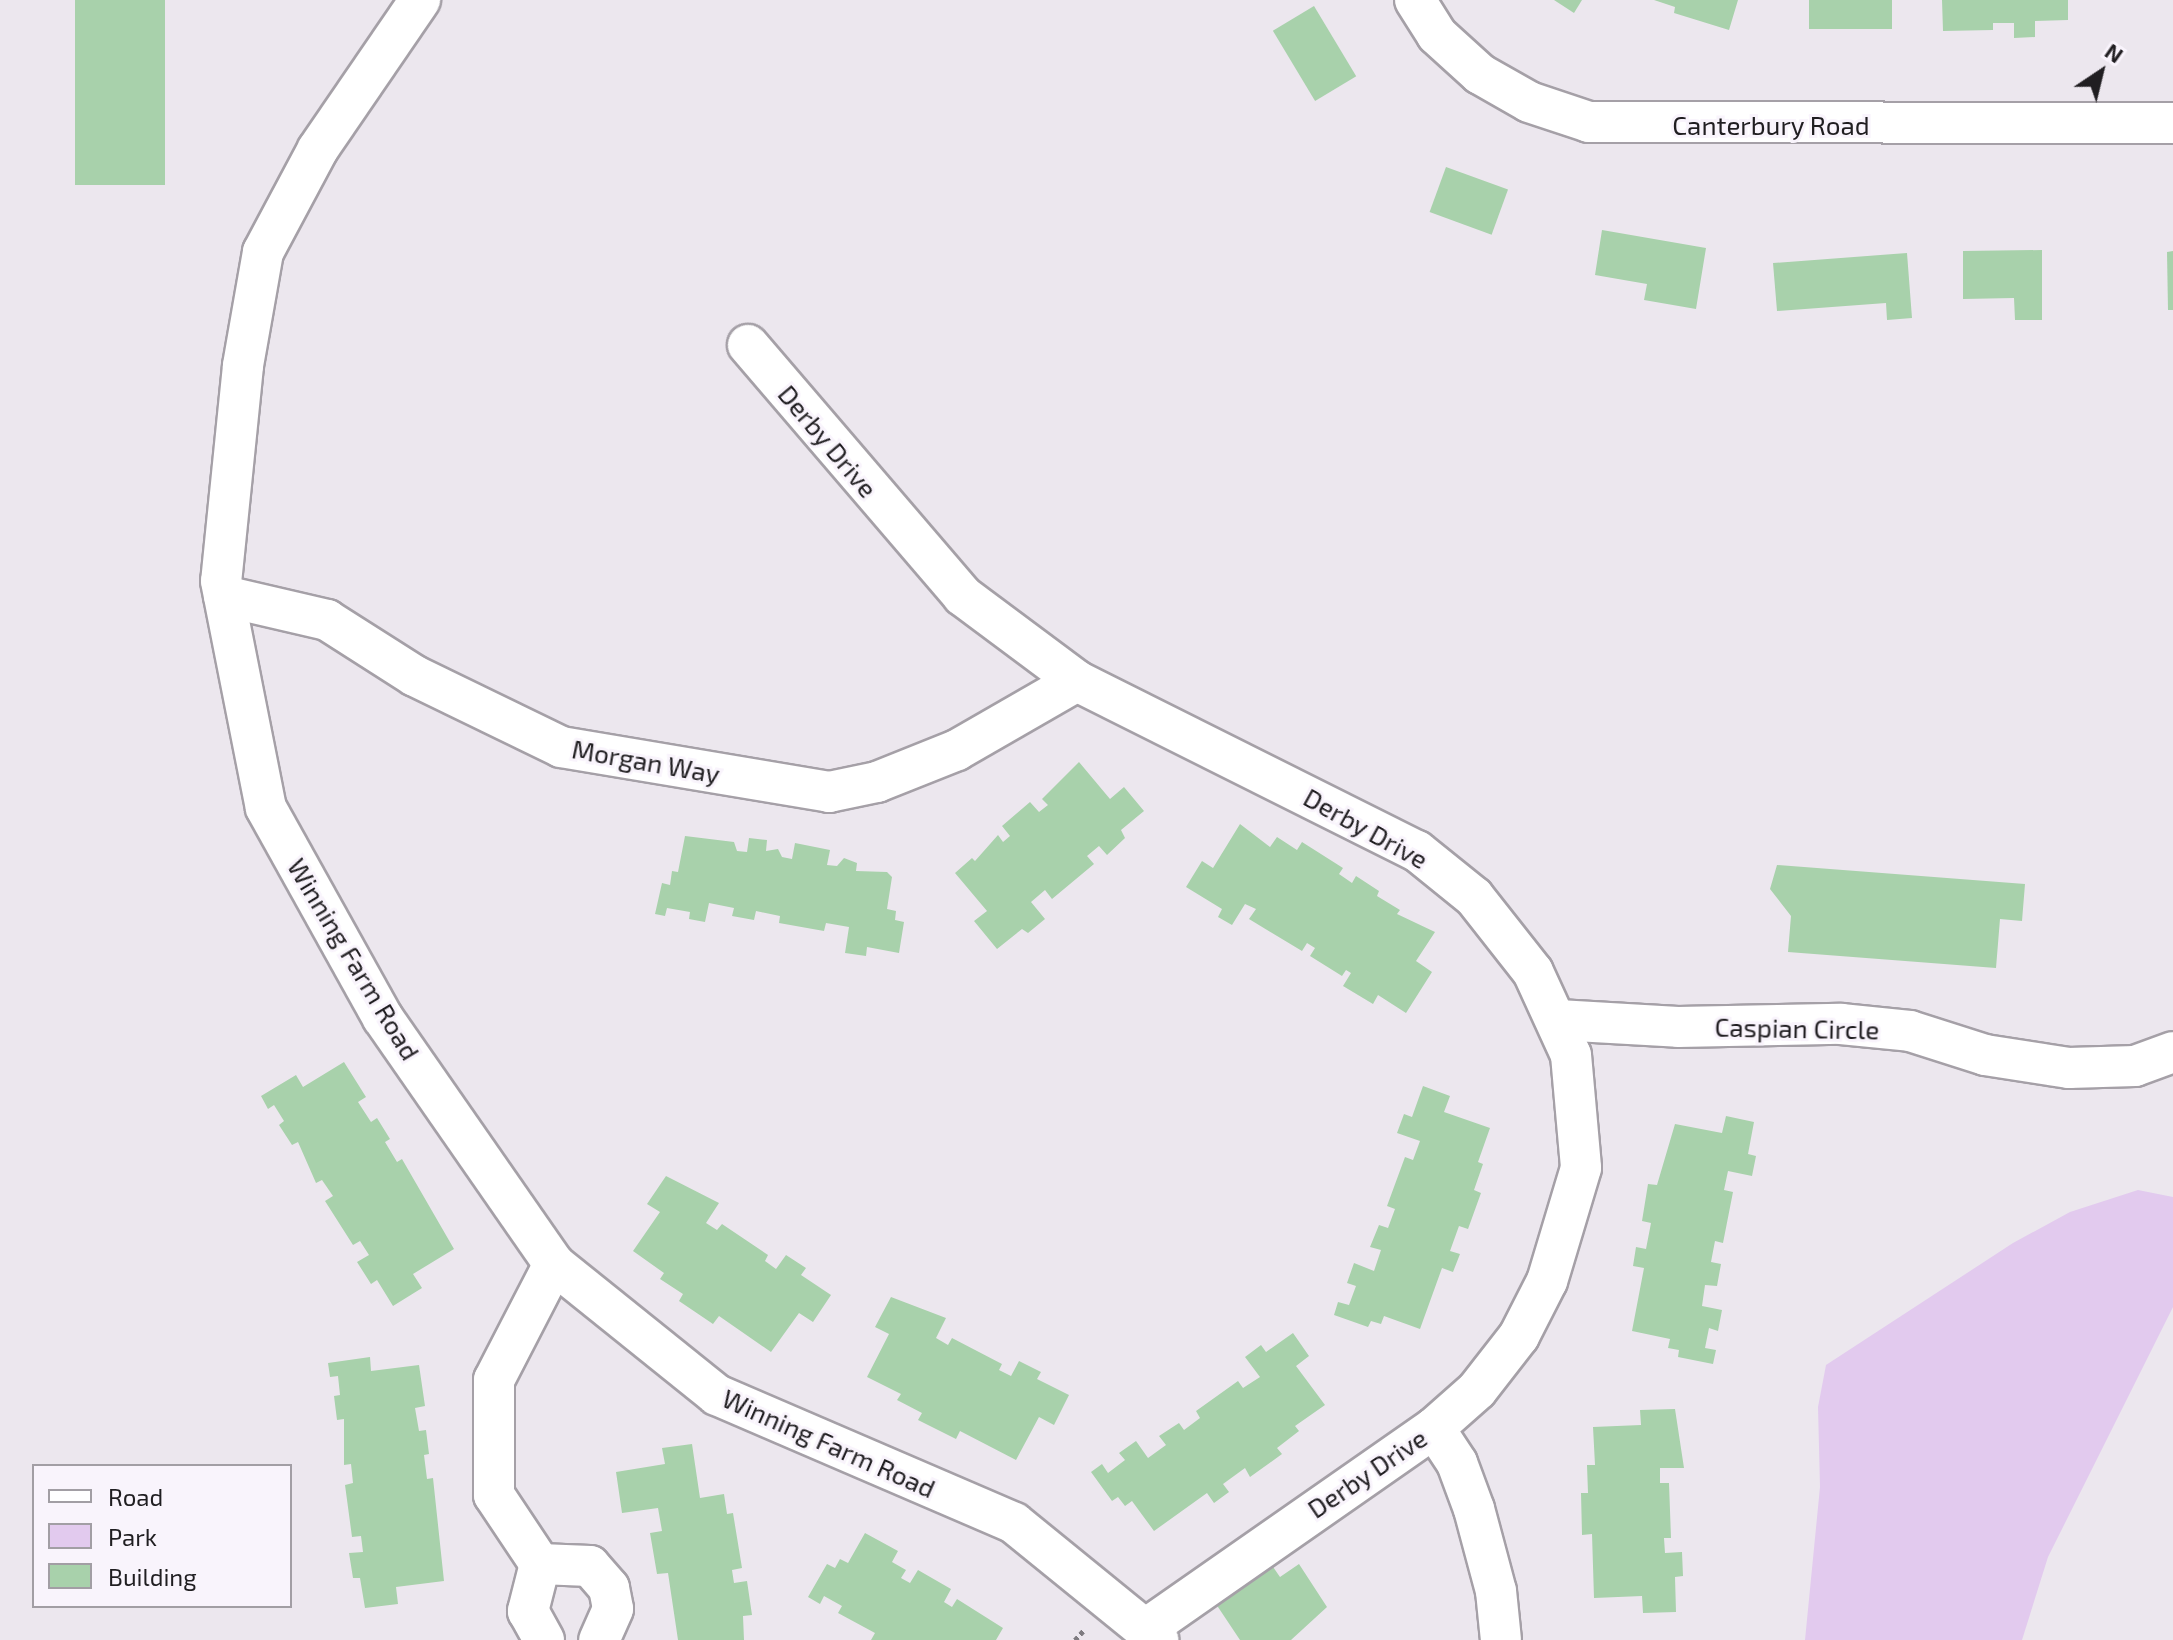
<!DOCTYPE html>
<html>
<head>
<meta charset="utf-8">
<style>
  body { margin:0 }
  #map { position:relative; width:2173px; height:1640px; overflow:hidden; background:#ece7ee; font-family:"Exo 2",sans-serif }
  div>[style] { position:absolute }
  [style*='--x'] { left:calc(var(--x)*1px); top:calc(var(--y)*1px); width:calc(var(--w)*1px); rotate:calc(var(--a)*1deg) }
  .green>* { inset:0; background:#e2caee }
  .building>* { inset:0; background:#a8d1ab; transform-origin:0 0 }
  .path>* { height:5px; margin-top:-2.5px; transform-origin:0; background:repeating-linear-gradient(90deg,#7e7b80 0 4px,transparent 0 8px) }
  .roads { filter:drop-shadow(2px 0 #a5a0a7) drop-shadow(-2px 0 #a5a0a7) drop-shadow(0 2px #a5a0a7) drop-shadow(0 -2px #a5a0a7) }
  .minor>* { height:40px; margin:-20px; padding:0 20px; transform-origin:20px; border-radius:20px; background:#fff }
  span { translate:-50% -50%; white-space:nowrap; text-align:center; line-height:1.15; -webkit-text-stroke:6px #f9f4fc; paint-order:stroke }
  .street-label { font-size:26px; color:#201e21 }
  .legend { position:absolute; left:32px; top:1464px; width:260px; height:144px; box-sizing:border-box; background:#f9f4fc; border:2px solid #a29ea4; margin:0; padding:10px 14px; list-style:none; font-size:24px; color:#201e21 }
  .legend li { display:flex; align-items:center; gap:16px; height:40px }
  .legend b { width:40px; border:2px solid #a29ea4 }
  .north { position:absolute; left:2061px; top:32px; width:80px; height:80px; -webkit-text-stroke:6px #f9f4fc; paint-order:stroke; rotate:35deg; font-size:22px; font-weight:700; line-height:32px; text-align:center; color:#201e21 }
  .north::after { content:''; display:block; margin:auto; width:28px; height:36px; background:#201e21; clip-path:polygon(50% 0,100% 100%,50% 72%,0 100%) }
</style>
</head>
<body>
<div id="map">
  <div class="green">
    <div style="clip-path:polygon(2138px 1190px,2173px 1197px,2173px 1307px,2048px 1557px,2022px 1640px,1805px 1640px,1820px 1487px,1818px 1407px,1826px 1365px,2013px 1243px,2070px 1212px)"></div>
  </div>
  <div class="building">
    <div style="left:75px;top:0;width:90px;height:185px"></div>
    <div style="clip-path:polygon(1554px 0,1582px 0,1574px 13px)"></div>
    <div style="clip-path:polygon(1654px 0,1738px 0,1729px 30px,1674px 13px,1675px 7px)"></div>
    <div style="left:1809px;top:0;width:83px;height:29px"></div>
    <div style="clip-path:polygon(1942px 0,2068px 0,2068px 20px,2035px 21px,2035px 37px,2014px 38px,2014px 23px,1993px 23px,1993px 30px,1943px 31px)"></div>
    <div style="left:1314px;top:6px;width:82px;height:48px;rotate:59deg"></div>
    <div style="left:1446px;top:167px;width:66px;height:48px;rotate:20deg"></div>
    <div style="clip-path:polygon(1602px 230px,1706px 248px,1696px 309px,1644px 300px,1647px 284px,1595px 275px)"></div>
    <div style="clip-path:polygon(2042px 250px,2042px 320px,2015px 320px,2014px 298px,1963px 299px,1963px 251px)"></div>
    <div style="clip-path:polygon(2173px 251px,2173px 310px,2168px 310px,2167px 252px)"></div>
    <div style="clip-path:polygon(1907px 253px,1912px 318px,1887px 320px,1886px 303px,1777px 311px,1773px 263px)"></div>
    <div style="clip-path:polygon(1079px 762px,1110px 799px,1124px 787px,1144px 811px,1121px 830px,1125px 838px,1107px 855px,1099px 846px,1087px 856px,1094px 864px,1052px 899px,1045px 890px,1031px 902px,1045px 919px,1028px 933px,1022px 929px,997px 949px,974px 921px,987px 911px,955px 873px,972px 858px,975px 861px,998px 835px,1003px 842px,1010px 836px,1002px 826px,1030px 802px,1039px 812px,1048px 805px,1042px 799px)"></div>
    <div style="clip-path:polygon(1240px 824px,1270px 847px,1277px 837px,1297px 850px,1302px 842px,1343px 868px,1339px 874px,1352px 883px,1356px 876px,1379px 891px,1377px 896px,1400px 910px,1397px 914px,1435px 932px,1416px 961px,1432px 972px,1406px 1013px,1378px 995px,1373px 1004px,1343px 986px,1351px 973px,1346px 970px,1342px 976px,1310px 956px,1315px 948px,1307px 943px,1302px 951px,1249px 919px,1256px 909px,1245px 904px,1232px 925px,1218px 917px,1222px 909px,1186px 887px,1202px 861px,1213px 868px)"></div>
    <div style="clip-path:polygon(685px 836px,734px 842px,737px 851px,747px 852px,749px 838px,767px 840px,766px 851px,778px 849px,782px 857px,792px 859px,795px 843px,830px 850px,827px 865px,837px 866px,844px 858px,857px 863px,856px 871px,887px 872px,892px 877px,887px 909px,896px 911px,895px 920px,904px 922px,899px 953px,867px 947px,866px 956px,845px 953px,849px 927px,826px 923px,824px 931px,779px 923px,780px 916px,756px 911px,754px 920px,732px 916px,734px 908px,709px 903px,705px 922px,689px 919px,690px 912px,667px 908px,665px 916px,655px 914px,662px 883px,670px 885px,672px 871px,678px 872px)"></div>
    <div style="clip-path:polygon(1777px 865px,2025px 884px,2022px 921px,2000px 919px,1996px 968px,1788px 952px,1791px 916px,1770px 889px)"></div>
    <div style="clip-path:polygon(344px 1062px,366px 1097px,358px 1102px,371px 1122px,377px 1118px,390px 1139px,385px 1142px,397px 1162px,402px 1159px,454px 1249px,413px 1274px,422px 1288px,393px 1306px,377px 1280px,371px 1284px,357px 1262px,369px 1255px,360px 1241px,353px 1245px,325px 1201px,333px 1196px,322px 1180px,316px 1183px,298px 1142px,292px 1145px,279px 1125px,284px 1121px,274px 1105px,268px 1109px,261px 1096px,296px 1075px,303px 1087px)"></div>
    <div style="clip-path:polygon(1423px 1086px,1450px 1096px,1444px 1112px,1490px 1128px,1478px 1162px,1483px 1164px,1474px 1190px,1481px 1193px,1468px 1229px,1459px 1226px,1450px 1251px,1460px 1254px,1453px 1272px,1442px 1268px,1420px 1329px,1384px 1316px,1381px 1324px,1371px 1321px,1368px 1327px,1334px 1315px,1338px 1302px,1349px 1305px,1356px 1286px,1347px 1283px,1354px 1263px,1374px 1271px,1381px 1250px,1370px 1247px,1379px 1225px,1388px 1228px,1395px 1209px,1387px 1206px,1405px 1157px,1413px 1160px,1420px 1141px,1397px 1133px,1404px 1114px,1412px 1117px)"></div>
    <div style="clip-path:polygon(1726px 1116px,1754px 1122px,1748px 1154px,1756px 1156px,1752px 1176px,1728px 1171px,1724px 1190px,1733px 1192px,1723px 1243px,1715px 1241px,1711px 1262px,1721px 1264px,1717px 1286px,1705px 1285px,1702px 1306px,1722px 1310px,1718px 1331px,1709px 1328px,1705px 1348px,1716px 1350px,1713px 1364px,1678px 1357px,1679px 1350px,1668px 1348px,1670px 1339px,1632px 1331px,1644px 1268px,1633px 1266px,1636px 1247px,1646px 1249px,1651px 1223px,1642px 1221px,1648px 1184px,1657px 1185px,1675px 1124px,1722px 1133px)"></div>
    <div style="clip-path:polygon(666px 1176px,719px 1203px,706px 1223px,717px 1230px,722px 1224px,768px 1255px,765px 1261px,776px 1269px,786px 1255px,806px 1268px,801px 1275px,831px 1295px,813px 1322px,799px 1313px,771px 1352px,719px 1316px,713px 1324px,679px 1301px,683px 1294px,660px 1279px,664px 1273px,633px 1251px,660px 1212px,647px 1204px)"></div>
    <div style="clip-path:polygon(891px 1297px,946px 1318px,936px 1338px,948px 1345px,952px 1338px,1002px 1364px,999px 1370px,1011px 1376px,1019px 1361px,1041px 1372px,1037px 1379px,1069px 1395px,1054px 1425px,1039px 1417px,1016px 1460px,960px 1431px,956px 1439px,918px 1420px,922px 1413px,897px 1400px,901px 1394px,867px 1377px,889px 1334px,875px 1327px)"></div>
    <div style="clip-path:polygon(1293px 1333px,1309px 1356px,1296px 1366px,1325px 1405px,1295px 1426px,1299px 1431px,1277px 1448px,1282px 1454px,1250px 1477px,1245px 1468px,1223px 1484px,1229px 1492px,1214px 1503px,1207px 1493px,1154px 1531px,1132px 1501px,1125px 1506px,1118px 1497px,1112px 1501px,1091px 1472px,1102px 1464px,1108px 1473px,1125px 1460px,1119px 1453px,1136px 1441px,1148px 1458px,1166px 1445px,1159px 1436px,1179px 1423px,1184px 1430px,1200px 1418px,1196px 1411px,1238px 1381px,1243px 1388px,1260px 1377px,1245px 1357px,1261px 1345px,1266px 1352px)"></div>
    <div style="clip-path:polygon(370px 1357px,371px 1371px,419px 1365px,425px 1406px,415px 1408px,419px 1431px,426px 1430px,429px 1454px,424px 1455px,427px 1479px,433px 1478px,444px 1581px,396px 1587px,398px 1604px,365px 1608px,360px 1578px,353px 1578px,349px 1553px,363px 1552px,361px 1536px,352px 1537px,345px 1485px,353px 1483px,351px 1464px,344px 1465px,344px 1419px,337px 1420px,334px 1396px,340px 1395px,338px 1376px,330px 1377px,328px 1363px)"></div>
    <div style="clip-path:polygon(1675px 1409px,1684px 1468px,1660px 1468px,1660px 1483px,1669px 1483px,1671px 1538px,1664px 1538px,1665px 1553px,1682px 1552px,1683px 1576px,1675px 1577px,1676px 1612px,1643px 1613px,1642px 1596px,1594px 1598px,1592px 1534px,1582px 1535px,1581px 1493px,1588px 1493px,1587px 1465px,1595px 1465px,1593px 1427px,1641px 1425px,1640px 1410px)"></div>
    <div style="clip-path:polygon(692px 1444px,700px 1498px,724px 1494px,727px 1514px,733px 1513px,742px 1568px,732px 1570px,734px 1583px,747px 1581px,752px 1615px,743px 1616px,744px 1640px,678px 1640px,668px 1573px,657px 1574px,650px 1533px,662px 1531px,658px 1508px,622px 1513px,616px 1472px,665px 1464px,662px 1448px)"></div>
    <div style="clip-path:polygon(865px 1533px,898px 1551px,892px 1562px,906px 1570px,901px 1578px,910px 1583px,918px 1570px,951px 1589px,944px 1602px,952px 1607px,957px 1599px,1003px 1628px,996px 1640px,871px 1640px,875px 1633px,838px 1613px,842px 1606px,824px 1596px,820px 1604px,808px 1597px,827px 1564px,835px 1568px,840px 1559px,848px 1563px)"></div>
    <div style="clip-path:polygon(1271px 1564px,1280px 1577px,1299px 1564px,1327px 1607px,1291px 1640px,1240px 1640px,1216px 1604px)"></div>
  </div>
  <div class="path">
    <div style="--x:1075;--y:1640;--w:15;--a:-48"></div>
  </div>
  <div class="roads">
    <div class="minor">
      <div style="--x:420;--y:0;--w:181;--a:124.4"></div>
      <div style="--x:318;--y:149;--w:117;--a:118.1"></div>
      <div style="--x:263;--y:252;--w:116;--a:100"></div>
      <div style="--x:243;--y:366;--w:216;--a:95.8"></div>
      <div style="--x:221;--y:581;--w:231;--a:78.8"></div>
      <div style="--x:266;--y:808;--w:240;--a:60.9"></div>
      <div style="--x:383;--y:1018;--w:300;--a:55.2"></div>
      <div style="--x:554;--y:1264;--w:209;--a:38.8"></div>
      <div style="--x:717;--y:1395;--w:323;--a:23.3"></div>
      <div style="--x:1014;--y:1523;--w:186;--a:39.1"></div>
      <div style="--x:1415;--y:0;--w:41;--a:57.8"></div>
      <div style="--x:1437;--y:35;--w:58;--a:42.2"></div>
      <div style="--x:1480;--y:74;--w:56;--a:29.7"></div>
      <div style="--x:1529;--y:102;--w:63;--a:18.4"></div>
      <div style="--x:1589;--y:122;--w:584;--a:0.1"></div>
      <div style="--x:748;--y:345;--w:330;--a:49.4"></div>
      <div style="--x:963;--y:596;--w:142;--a:36.7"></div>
      <div style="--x:1077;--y:681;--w:380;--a:26.6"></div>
      <div style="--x:1417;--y:851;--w:73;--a:38.9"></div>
      <div style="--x:1474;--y:897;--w:95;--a:51.8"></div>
      <div style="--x:1533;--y:972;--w:91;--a:65.4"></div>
      <div style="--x:1571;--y:1055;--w:113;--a:84.9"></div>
      <div style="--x:1581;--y:1168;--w:118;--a:106.7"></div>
      <div style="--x:1547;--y:1281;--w:62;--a:117"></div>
      <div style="--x:1519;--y:1336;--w:68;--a:127.9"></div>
      <div style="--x:1477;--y:1390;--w:57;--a:138.5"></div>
      <div style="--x:1434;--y:1428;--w:350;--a:145.1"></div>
      <div style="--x:224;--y:596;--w:106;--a:13.1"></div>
      <div style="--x:327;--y:620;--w:104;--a:32.5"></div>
      <div style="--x:415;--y:676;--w:162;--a:25.9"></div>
      <div style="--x:561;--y:747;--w:272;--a:9.5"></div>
      <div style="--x:829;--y:792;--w:49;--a:-11.8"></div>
      <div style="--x:877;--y:782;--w:86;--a:-21.8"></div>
      <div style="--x:957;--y:750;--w:138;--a:-29.9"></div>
      <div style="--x:1558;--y:1020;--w:120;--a:3.3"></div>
      <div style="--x:1678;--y:1027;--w:163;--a:-1.1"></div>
      <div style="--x:1841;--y:1024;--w:69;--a:5.8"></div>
      <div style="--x:1910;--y:1031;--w:79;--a:17.7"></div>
      <div style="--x:1985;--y:1055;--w:85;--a:8.8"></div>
      <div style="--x:2069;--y:1068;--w:66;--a:-1.7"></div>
      <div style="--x:2135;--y:1066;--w:40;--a:-20.2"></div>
      <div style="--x:1434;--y:1428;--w:42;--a:56.7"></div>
      <div style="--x:1457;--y:1463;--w:49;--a:69.7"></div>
      <div style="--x:1474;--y:1509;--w:85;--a:75"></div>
      <div style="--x:1496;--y:1591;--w:49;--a:84.2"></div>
      <div style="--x:540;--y:1564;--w:83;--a:-123.7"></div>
      <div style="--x:494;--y:1495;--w:115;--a:-90"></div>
      <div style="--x:494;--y:1380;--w:131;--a:-62.7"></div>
      <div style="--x:540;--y:1564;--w:50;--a:2.3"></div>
      <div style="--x:590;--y:1566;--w:29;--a:49"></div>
      <div style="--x:609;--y:1588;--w:21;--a:79"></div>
      <div style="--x:613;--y:1609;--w:34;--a:114"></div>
      <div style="--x:540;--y:1564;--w:49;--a:104.3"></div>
      <div style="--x:528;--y:1611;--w:33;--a:61"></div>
    </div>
  </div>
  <div class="street-label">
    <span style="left:1771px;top:125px">Canterbury Road</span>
    <span style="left:828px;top:441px;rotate:50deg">Derby Drive</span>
    <span style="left:646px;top:761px;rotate:10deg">Morgan Way</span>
    <span style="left:1366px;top:828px;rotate:29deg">Derby Drive</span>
    <span style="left:354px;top:959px;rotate:59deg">Winning Farm Road</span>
    <span style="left:1797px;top:1028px;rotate:1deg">Caspian Circle</span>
    <span style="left:829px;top:1443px;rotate:24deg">Winning Farm Road</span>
    <span style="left:1367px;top:1473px;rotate:-34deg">Derby Drive</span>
  </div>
  <ul class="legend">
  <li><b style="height:10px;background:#fff"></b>Road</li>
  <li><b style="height:22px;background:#e2caee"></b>Park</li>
  <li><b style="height:22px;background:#a8d1ab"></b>Building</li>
  </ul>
  <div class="north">N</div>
</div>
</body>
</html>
